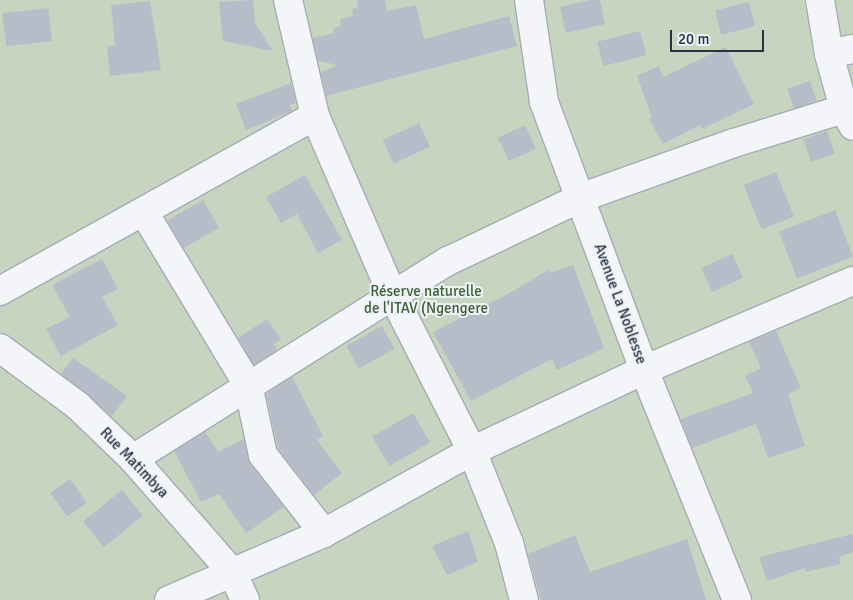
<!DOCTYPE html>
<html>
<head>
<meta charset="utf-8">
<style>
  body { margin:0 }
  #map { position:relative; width:853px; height:600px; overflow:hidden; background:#e0e4ea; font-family:Signika,sans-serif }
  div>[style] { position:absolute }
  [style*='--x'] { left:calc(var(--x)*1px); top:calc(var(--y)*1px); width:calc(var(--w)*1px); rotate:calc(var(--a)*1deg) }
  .green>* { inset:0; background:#c6d4c0; transform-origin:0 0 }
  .building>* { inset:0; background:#b6bdc8; transform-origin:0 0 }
  .roads { filter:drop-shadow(1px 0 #a5abb5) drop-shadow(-1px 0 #a5abb5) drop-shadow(0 1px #a5abb5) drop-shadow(0 -1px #a5abb5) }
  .minor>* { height:28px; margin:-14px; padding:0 14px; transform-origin:14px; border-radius:14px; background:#f3f5f8 }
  span { translate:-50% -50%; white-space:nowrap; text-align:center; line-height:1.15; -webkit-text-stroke:4px #eff3f7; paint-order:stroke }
  .park-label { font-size:15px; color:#3c5f33 }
  .street-label { font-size:15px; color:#273243 }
  .scale { position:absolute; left:670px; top:30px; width:94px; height:22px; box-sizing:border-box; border:2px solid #273243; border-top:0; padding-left:6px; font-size:15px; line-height:18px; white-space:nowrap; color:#273243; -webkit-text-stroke:4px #eff3f7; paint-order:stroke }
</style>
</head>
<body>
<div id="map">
  <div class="green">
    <div style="left:0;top:0;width:853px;height:600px"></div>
  </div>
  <div class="building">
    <div style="clip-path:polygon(253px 0,255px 23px,273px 51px,223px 41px,219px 2px)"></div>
    <div style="clip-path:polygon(357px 0,385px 0,387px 11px,416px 5px,424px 39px,509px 16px,517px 46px,326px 96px,321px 72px,338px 65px,318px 61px,313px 38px,334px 33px,333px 28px,341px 26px,340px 19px,353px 16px,352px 9px,358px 8px)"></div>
    <div style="clip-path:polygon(590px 0,600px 0,605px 24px,566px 33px,560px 7px)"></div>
    <div style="clip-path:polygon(150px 1px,161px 70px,110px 76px,107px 46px,115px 45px,111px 5px)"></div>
    <div style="left:749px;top:2px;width:25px;height:35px;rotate:76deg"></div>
    <div style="left:48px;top:8px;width:33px;height:46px;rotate:83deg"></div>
    <div style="left:640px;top:31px;width:25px;height:44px;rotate:76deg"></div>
    <div style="clip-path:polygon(726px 47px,754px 104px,702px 129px,700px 125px,663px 144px,649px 119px,652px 117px,637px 76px,659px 66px,663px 77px)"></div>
    <div style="left:810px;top:81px;width:21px;height:24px;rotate:71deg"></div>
    <div style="clip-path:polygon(291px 83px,296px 103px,290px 105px,292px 111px,246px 130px,236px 104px)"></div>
    <div style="left:419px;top:123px;width:26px;height:40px;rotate:65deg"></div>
    <div style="left:525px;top:125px;width:26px;height:30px;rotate:65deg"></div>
    <div style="left:827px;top:131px;width:24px;height:25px;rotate:71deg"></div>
    <div style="left:776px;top:172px;width:48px;height:35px;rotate:68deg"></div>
    <div style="clip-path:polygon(305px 175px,342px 240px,318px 253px,297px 214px,281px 223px,266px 197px)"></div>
    <div style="left:203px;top:200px;width:32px;height:41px;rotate:60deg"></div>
    <div style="left:835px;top:210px;width:50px;height:60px;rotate:69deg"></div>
    <div style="left:732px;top:254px;width:26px;height:34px;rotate:65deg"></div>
    <div style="clip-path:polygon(102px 259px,118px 289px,102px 297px,118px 325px,61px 356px,46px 329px,70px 317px,52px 285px)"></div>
    <div style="clip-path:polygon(573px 265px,604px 348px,557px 370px,552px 359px,471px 401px,433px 332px,510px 293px,548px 270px,549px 273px)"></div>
    <div style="clip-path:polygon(267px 319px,281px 339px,274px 344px,277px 350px,254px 365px,238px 338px)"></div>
    <div style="left:382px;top:326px;width:26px;height:41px;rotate:61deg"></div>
    <div style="clip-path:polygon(776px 331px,801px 388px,788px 394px,805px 446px,768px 458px,756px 424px,692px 448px,681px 419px,753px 393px,745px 376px,761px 368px,749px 342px)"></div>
    <div style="clip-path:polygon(73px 358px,127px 396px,112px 416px,61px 374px)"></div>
    <div style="clip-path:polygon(292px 377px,323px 436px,317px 440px,342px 473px,314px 495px,278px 448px,266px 394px)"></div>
    <div style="left:413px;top:413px;width:34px;height:47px;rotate:60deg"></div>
    <div style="clip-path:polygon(205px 432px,218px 452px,244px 439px,251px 465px,284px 507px,246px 533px,219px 494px,201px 502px,174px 451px)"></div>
    <div style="left:70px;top:479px;width:29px;height:24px;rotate:55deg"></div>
    <div style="left:122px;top:490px;width:33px;height:50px;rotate:51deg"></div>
    <div style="clip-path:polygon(468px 531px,478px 562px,447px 575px,432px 546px)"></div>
    <div style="clip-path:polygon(853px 534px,853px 552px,839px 557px,841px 564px,805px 572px,805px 568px,767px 581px,759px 557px)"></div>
    <div style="clip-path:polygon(575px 535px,590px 572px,687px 539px,706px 600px,541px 600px,528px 554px)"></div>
  </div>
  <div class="roads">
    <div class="minor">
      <div style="--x:288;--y:0;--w:119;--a:76.9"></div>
      <div style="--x:315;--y:116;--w:194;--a:66.6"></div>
      <div style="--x:392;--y:294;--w:176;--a:63"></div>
      <div style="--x:472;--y:451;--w:99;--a:68.1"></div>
      <div style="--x:509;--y:543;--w:59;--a:75.3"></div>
      <div style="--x:529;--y:0;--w:103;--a:81.6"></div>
      <div style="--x:544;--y:102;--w:286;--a:69.5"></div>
      <div style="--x:644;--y:370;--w:248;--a:68"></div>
      <div style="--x:820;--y:0;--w:55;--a:80.5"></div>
      <div style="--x:829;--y:54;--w:57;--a:74.7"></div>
      <div style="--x:844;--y:109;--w:19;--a:62"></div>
      <div style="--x:829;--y:54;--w:25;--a:-12"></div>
      <div style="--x:145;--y:214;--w:200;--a:58.9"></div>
      <div style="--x:248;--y:385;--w:72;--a:77.9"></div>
      <div style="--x:263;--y:455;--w:99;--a:52"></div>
      <div style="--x:0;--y:291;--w:360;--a:-29.1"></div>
      <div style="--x:0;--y:348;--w:97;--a:36.6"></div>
      <div style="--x:78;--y:406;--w:76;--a:43.9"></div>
      <div style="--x:133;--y:459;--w:150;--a:48.8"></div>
      <div style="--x:232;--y:572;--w:31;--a:65"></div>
      <div style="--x:133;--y:459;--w:372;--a:-32.2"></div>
      <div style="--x:448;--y:261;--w:146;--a:-25.5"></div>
      <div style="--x:580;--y:198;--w:164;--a:-19.7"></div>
      <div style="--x:734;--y:143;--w:115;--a:-17.2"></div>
      <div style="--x:169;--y:600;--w:169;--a:-23.4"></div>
      <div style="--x:324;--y:533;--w:169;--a:-29"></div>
      <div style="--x:472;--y:451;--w:190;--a:-25.2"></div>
      <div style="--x:644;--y:370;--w:227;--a:-23.1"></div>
    </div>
  </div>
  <div class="park-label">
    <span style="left:426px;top:300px">Réserve naturelle<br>de l'ITAV (Ngengere</span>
  </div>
  <div class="street-label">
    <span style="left:620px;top:304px;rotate:70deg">Avenue La Noblesse</span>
    <span style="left:134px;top:463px;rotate:46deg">Rue Matimbya</span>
  </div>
  <div class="scale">20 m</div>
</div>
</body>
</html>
